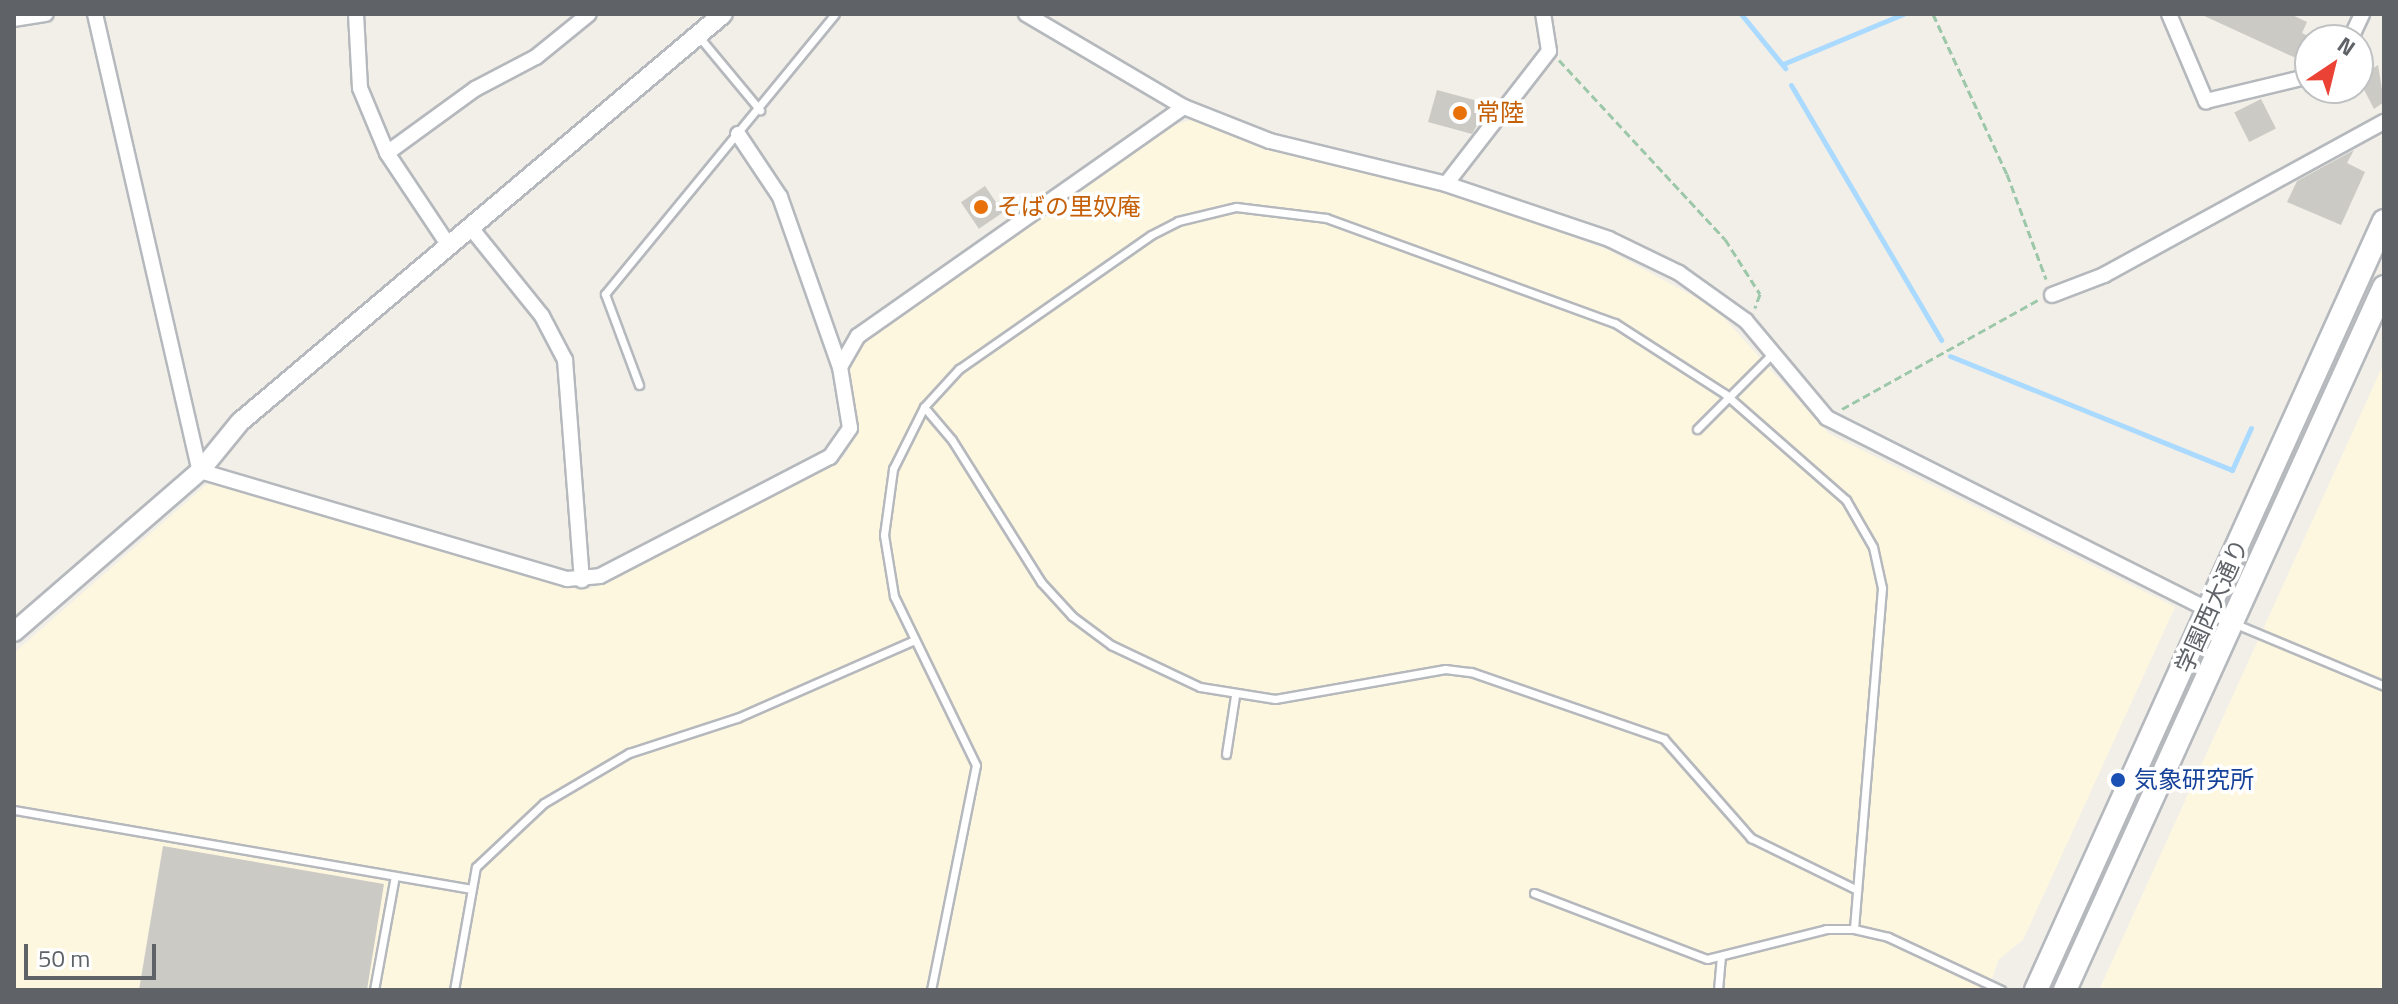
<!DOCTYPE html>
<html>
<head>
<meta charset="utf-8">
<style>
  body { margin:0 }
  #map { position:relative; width:2398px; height:1004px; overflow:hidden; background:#f1efe8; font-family:"Titillium Web","Noto Sans JP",sans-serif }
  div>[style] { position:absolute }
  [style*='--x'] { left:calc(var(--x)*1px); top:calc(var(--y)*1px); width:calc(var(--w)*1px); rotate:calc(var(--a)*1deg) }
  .commercial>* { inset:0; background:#fef7e0 }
  .stream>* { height:5px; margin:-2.5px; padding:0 2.5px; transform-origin:2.5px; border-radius:2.5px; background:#aadaff }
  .building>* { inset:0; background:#cccac5; transform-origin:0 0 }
  .path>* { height:3px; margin-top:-1.5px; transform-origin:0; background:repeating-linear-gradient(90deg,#9cc7a9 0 8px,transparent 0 12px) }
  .roads { filter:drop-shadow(2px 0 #b5b8bc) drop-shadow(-2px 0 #b5b8bc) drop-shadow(0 2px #b5b8bc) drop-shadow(0 -2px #b5b8bc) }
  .service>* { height:7px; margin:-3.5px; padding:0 3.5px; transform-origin:3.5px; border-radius:3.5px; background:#fff }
  .minor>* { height:14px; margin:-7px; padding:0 7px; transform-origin:7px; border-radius:7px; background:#fff }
  .tertiary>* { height:18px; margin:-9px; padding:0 9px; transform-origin:9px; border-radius:9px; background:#fff }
  .secondary>* { height:22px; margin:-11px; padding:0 11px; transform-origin:11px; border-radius:11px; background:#fff }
  .dots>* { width:22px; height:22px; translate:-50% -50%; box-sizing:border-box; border:4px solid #fff; border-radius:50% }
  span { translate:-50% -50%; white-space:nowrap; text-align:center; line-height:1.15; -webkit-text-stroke:7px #fff; paint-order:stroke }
  .food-label { font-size:24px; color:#c56008 }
  .left { translate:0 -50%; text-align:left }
  .street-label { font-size:24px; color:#5f6368 }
  .transit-label { font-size:24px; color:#164399 }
  .frame { position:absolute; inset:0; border:16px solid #5f6368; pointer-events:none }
  .north { position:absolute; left:2294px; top:24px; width:80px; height:80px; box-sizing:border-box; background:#fff; border:2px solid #bfc1c3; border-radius:50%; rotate:35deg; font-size:22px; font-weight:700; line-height:32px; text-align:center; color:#5f6368 }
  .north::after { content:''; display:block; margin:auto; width:28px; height:36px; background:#ea4335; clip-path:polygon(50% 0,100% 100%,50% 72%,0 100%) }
  .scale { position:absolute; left:24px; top:944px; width:132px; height:36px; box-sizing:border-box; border:4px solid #5f6368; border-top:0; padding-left:10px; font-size:24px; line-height:28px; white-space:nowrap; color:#5f6368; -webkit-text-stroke:6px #fff; paint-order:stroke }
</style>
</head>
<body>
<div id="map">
  <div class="commercial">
    <div style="clip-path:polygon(1194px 119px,1271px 150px,1455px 195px,1608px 250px,1715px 308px,1828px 433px,2175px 607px,2023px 940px,1999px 959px,1988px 990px,14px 990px,14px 653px,206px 485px,221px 482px,590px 589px,844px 457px,859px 429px,850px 370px,862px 341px,1163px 129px)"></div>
    <div style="clip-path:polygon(2384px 363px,2384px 990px,2099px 990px)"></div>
  </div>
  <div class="stream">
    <div style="--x:1741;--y:14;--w:70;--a:50.8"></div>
    <div style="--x:1783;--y:64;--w:130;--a:-22.6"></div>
    <div style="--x:1791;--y:85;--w:296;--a:59.5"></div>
    <div style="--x:1950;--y:356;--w:304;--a:22"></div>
    <div style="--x:2232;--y:470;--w:46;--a:-65.7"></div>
  </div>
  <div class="building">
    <div style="clip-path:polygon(2200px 14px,2290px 14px,2307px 22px,2302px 33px,2308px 36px,2298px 59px)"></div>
    <div style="clip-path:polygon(2378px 65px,2384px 102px,2374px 109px,2358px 78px)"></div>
    <div style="clip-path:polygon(1437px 90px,1489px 104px,1472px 134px,1428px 122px)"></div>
    <div style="left:2261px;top:99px;width:33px;height:30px;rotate:63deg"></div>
    <div style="clip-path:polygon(2354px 150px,2347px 163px,2365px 172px,2341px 225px,2287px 202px,2297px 181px)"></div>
    <div style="left:985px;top:186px;width:32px;height:29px;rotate:56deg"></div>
    <div style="clip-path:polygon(163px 846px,384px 884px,367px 990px,139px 990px)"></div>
  </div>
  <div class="path">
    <div style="--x:1933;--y:14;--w:176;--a:65.2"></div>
    <div style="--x:2007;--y:174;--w:112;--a:69.6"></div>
    <div style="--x:1559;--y:60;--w:244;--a:47.2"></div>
    <div style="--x:1725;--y:239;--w:65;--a:57.5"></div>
    <div style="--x:1760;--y:294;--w:15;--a:110"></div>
    <div style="--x:1842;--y:409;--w:224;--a:-29.1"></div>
  </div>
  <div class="roads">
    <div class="service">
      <div style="--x:700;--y:38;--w:94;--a:50.2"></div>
      <div style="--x:639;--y:385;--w:97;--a:-110.5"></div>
      <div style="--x:605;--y:294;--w:362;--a:-50.6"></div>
      <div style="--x:924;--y:407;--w:43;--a:49.7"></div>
      <div style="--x:952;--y:440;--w:168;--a:57.9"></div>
      <div style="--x:1041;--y:582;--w:46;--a:47.6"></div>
      <div style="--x:1072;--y:616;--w:49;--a:36.6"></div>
      <div style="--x:1111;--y:645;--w:98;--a:25.3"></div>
      <div style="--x:1200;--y:687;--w:76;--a:9.1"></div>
      <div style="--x:1275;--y:699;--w:173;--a:-10"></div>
      <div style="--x:1445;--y:669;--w:26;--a:7"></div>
      <div style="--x:1471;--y:672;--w:204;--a:19.1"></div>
      <div style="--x:1664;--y:739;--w:132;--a:48.7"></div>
      <div style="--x:1751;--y:838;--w:118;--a:26.1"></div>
      <div style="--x:1697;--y:429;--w:107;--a:-45"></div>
      <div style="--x:2236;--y:624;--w:160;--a:22.7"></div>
      <div style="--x:1226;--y:754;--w:59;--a:-81.2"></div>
      <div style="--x:14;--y:810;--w:464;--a:9.8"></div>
      <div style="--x:1534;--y:893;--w:185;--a:20.9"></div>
      <div style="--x:1707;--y:959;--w:123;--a:-14.1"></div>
      <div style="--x:1826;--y:929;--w:28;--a:0"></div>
      <div style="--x:1854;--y:929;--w:35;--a:13"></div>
      <div style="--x:1888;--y:937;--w:125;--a:25.1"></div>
      <div style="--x:374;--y:990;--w:116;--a:-79.6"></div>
      <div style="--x:454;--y:990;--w:125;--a:-79.9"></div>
      <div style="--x:476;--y:867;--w:93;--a:-43.3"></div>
      <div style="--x:544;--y:803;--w:99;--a:-30.5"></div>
      <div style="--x:629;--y:753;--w:114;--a:-18"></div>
      <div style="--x:737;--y:718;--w:191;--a:-23.7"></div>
      <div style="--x:931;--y:990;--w:229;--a:-78.7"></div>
      <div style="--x:976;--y:765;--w:188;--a:-115.9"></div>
      <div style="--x:894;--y:596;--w:62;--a:-99.3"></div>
      <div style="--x:884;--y:535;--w:67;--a:-82.2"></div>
      <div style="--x:893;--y:469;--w:69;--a:-63.4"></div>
      <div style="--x:924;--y:407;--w:52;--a:-47.4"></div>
      <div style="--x:959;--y:369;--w:234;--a:-34.9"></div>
      <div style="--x:1151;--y:235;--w:30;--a:-27"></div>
      <div style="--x:1178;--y:221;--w:60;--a:-13.6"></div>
      <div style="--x:1236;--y:207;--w:91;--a:7"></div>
      <div style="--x:1326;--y:218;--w:307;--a:20"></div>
      <div style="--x:1615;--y:323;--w:131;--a:32.8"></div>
      <div style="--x:1725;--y:394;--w:161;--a:41.2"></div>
      <div style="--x:1846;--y:500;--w:54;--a:60.1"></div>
      <div style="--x:1873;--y:547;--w:42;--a:77.6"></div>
      <div style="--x:1882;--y:588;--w:342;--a:94.7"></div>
      <div style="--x:1718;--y:990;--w:33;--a:-85"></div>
    </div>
    <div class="minor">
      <div style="--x:95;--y:14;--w:469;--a:77.1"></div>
      <div style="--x:200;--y:471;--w:383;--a:16.4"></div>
      <div style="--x:567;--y:579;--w:33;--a:-5"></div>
      <div style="--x:600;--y:576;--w:259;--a:-27.4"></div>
      <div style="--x:830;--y:457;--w:35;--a:-55"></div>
      <div style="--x:850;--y:428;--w:62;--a:-99.3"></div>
      <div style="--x:840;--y:367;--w:36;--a:-60"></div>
      <div style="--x:858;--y:336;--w:398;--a:-35.1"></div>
      <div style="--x:356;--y:14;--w:74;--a:86.9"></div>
      <div style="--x:360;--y:88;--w:70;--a:67.4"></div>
      <div style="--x:387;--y:153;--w:112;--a:56.3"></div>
      <div style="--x:1026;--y:14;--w:183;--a:30.5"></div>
      <div style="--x:1184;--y:107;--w:92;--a:21.6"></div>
      <div style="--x:1270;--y:141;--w:181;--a:13.7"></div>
      <div style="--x:1446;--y:184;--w:172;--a:18.6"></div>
      <div style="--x:1609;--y:239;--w:78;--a:25.9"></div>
      <div style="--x:1679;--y:273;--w:82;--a:35.6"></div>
      <div style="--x:1746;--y:321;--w:126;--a:50.1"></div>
      <div style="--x:1827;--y:418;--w:456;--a:26.7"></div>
      <div style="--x:2169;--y:14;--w:95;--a:67"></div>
      <div style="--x:2206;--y:101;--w:107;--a:-13.5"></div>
      <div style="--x:14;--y:19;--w:32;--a:-9"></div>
      <div style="--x:2350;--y:40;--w:29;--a:-65"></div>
      <div style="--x:738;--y:134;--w:76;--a:56.3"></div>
      <div style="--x:780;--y:197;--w:180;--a:70.6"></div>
      <div style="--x:387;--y:153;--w:109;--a:-36"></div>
      <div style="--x:475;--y:89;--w:69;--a:-27.7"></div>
      <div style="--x:536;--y:57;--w:68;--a:-39.1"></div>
      <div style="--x:1446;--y:184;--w:168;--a:-52.2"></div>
      <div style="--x:1549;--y:51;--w:37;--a:-99"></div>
      <div style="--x:471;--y:228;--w:113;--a:51.1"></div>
      <div style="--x:542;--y:316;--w:50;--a:62.4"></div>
      <div style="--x:565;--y:360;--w:221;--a:85.6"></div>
      <div style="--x:2052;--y:295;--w:56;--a:-21"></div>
      <div style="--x:2104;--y:275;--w:319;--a:-28.7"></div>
    </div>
    <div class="tertiary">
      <div style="--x:14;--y:632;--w:246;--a:-40.9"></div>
      <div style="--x:200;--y:471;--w:63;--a:-50.8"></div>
      <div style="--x:240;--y:422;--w:632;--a:-40.19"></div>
    </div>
    <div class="secondary">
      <div style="--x:2036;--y:990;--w:844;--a:-65.65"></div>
      <div style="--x:2065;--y:990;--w:772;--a:-65.59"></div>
    </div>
  </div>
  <div class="dots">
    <div style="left:1460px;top:113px;background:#e8710a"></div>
    <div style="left:981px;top:207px;background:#e8710a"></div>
    <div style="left:2118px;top:780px;background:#1a4fb4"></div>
  </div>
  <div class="food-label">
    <span class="left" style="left:1476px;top:113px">常陸</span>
    <span class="left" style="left:997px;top:207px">そばの里奴庵</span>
  </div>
  <div class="street-label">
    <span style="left:2212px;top:606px;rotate:-66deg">学園西大通り</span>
  </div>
  <div class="transit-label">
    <span class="left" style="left:2134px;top:780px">気象研究所</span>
  </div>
  <div class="frame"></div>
  <div class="north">N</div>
  <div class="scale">50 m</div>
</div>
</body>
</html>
